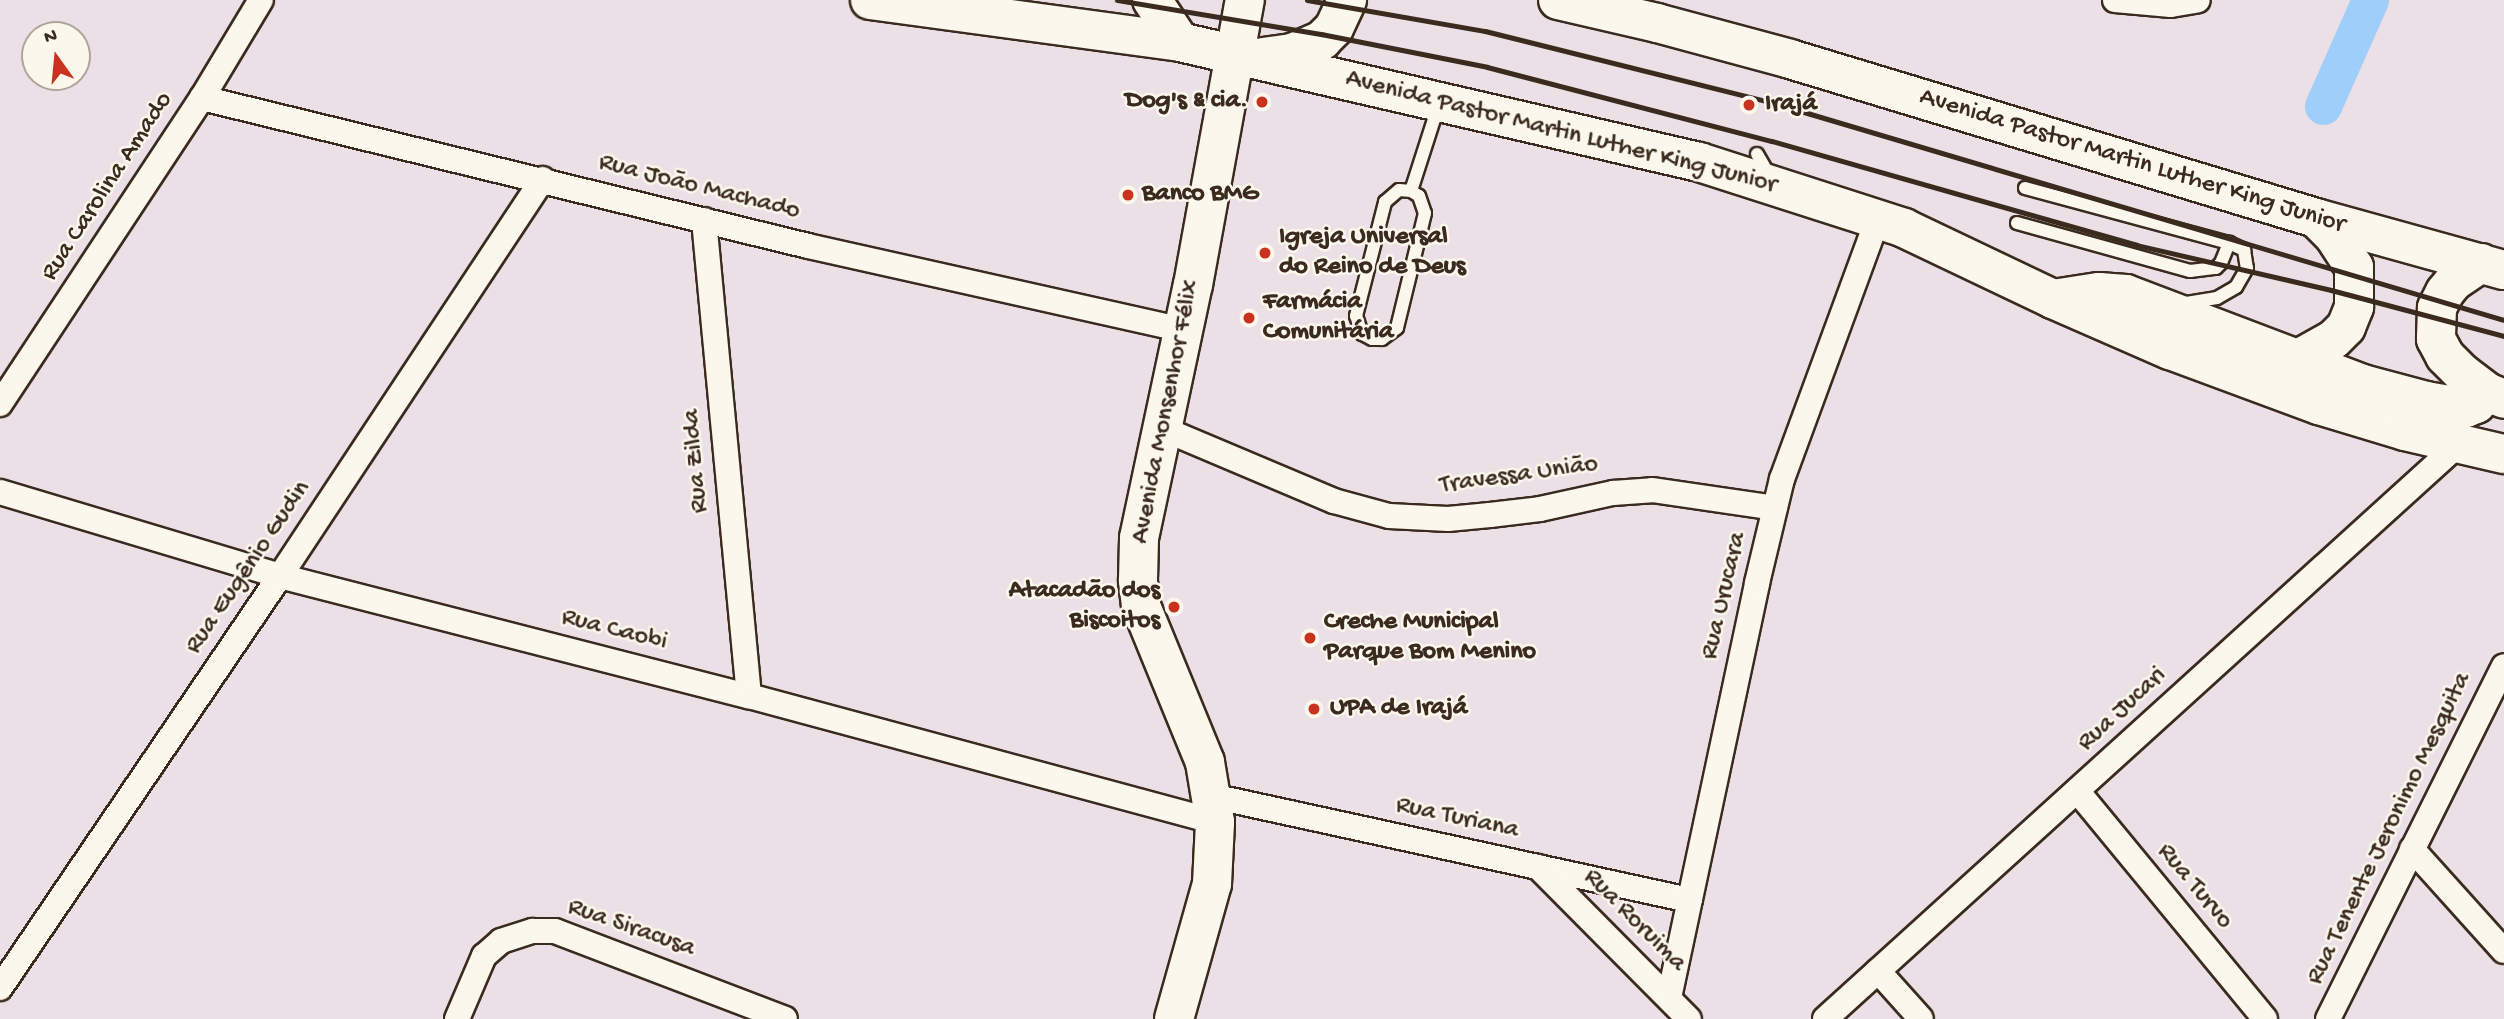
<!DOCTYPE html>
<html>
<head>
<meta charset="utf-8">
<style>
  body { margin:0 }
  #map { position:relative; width:2504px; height:1019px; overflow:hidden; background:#eae0e5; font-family:"Gochi Hand",sans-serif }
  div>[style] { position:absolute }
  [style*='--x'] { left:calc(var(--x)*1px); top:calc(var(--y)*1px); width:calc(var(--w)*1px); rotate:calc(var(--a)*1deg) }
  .river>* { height:37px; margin:-18.5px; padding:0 18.5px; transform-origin:18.5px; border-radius:18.5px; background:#9fcefb }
  .roads { filter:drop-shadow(2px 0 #3b2a1e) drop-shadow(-2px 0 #3b2a1e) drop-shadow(0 2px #3b2a1e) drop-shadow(0 -2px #3b2a1e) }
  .service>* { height:12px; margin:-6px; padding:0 6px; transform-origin:6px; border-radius:6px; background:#fbf7ec }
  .minor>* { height:24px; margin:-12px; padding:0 12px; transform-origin:12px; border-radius:12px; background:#fbf7ec }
  .primary>* { height:38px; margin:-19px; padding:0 19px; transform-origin:19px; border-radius:19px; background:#fbf7ec }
  .rail>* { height:5px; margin:-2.5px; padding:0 2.5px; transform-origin:2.5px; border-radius:2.5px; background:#3b2a1e }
  .dots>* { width:19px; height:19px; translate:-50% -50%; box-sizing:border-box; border:4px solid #fbf7ec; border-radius:50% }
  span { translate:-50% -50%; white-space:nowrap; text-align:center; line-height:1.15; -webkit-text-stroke:5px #fbf7ec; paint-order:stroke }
  .poi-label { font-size:26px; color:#3b2a1e; font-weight:700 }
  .right { translate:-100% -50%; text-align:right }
  .left { translate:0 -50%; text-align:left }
  .street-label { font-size:26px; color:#3b2a1e }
  .north { position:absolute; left:21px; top:21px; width:70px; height:70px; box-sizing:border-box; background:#fbf7ec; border:2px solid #aea59a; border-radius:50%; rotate:345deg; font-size:19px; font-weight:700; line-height:28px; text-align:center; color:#3b2a1e }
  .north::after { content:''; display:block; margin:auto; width:24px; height:32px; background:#c8321e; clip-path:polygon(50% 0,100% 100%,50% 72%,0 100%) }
</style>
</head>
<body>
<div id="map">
  <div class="river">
    <div style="--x:2323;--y:106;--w:116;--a:-66.1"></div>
  </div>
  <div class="roads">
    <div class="service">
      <div style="--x:1757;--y:154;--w:24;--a:60"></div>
      <div style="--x:2025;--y:188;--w:211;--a:15.1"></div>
      <div style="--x:2229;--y:243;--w:17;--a:25"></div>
      <div style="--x:2244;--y:250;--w:18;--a:81"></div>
      <div style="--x:2247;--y:268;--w:22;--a:120"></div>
      <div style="--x:2236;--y:287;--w:22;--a:150"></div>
      <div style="--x:2217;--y:298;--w:31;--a:171"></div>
      <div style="--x:1399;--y:190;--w:12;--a:5"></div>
      <div style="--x:1411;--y:191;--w:9;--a:32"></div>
      <div style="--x:1419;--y:196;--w:18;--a:71"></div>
      <div style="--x:1425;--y:213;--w:118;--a:103.7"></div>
      <div style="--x:1397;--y:328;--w:19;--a:144"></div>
      <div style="--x:1382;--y:339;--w:10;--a:180"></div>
      <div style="--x:1372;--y:339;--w:11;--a:-153"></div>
      <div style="--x:1362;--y:334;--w:19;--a:-108"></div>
      <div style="--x:1356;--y:316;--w:118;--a:-75.7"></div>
      <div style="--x:1385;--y:202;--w:18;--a:-41"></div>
      <div style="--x:1411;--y:191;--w:91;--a:-72.2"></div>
      <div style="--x:2017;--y:223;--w:180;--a:15.5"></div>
      <div style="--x:2190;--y:271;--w:26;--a:-7"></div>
      <div style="--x:2216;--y:268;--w:7;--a:-45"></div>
      <div style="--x:2221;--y:263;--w:22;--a:-68"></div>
    </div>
    <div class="minor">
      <div style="--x:2115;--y:0;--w:56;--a:5.1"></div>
      <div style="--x:2171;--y:5;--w:27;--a:-10"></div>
      <div style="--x:202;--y:98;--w:624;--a:13.72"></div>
      <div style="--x:808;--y:246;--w:385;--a:12.6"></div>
      <div style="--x:704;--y:220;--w:478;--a:84.6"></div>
      <div style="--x:0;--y:404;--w:367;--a:-56.6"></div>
      <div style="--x:202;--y:98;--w:114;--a:-59"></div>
      <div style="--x:1161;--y:428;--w:188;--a:22.9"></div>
      <div style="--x:1334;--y:501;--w:57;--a:15.3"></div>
      <div style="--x:1389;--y:516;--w:59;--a:2.9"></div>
      <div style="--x:1448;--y:519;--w:42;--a:-5.4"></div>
      <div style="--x:1490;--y:515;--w:50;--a:-6.8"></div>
      <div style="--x:1540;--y:509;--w:75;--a:-12.4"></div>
      <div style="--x:1613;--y:493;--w:39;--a:-4"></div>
      <div style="--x:1652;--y:490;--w:124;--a:8.3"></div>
      <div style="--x:0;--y:492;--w:292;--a:16.7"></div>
      <div style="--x:280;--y:576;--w:484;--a:14.4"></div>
      <div style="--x:749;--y:696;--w:483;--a:15.1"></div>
      <div style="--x:2078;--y:792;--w:294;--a:50.5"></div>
      <div style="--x:1212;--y:796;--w:489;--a:12.3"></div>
      <div style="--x:2412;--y:849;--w:137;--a:48"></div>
      <div style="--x:1538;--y:867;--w:214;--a:45.2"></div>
      <div style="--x:1878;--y:971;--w:64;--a:48.1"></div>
      <div style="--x:0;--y:988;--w:498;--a:-55.8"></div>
      <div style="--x:280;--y:576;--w:476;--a:-56.5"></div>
      <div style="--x:1669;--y:998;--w:424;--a:-78"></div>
      <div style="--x:1757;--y:583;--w:107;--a:-76.5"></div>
      <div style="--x:1782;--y:479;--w:278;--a:-69.8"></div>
      <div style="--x:457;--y:1019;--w:69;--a:-66.8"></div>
      <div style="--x:484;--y:956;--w:23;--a:-41"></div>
      <div style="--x:501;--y:941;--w:33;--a:-18"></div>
      <div style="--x:532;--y:931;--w:23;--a:0"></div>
      <div style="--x:555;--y:931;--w:246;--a:20.9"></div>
      <div style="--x:1825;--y:1019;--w:857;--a:-42.21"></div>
      <div style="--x:2328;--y:1019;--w:394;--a:-63.5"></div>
    </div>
    <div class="primary">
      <div style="--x:870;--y:0;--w:313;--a:7.7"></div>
      <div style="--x:1180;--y:42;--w:533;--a:13.02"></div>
      <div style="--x:1699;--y:162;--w:215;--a:17.8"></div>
      <div style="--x:1904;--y:228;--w:165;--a:25.5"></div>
      <div style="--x:2053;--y:299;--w:128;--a:23.6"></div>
      <div style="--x:2170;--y:350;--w:159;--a:20.3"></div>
      <div style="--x:2319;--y:405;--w:90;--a:16.8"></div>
      <div style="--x:2405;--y:431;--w:102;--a:13.1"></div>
      <div style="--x:1152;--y:0;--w:50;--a:56.3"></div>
      <div style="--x:1558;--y:0;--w:102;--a:13.1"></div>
      <div style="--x:1657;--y:23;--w:138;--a:15.1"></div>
      <div style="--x:1790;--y:59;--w:550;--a:16.82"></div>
      <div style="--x:2316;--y:218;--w:195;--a:15.5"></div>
      <div style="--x:1263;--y:57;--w:29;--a:-8"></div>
      <div style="--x:1292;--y:53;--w:33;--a:-23"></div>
      <div style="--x:1322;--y:40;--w:17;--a:-45"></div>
      <div style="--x:1334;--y:28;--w:31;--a:-65"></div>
      <div style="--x:2481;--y:263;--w:32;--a:146"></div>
      <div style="--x:2454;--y:281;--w:14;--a:129"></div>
      <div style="--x:2445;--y:292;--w:18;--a:117"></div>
      <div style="--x:2437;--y:308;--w:31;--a:92"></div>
      <div style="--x:2436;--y:339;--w:19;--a:62"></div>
      <div style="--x:2445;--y:356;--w:24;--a:45"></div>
      <div style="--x:2462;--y:373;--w:31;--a:37"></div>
      <div style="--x:2487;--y:392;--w:18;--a:22"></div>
      <div style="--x:2053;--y:299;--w:47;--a:-8.7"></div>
      <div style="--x:2099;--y:292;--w:27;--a:4"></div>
      <div style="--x:2126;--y:294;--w:254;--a:20.8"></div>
      <div style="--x:2363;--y:384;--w:65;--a:15.1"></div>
      <div style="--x:2426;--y:401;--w:41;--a:9.9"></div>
      <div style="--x:2466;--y:408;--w:11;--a:-22"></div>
      <div style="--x:2476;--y:404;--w:16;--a:-47"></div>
      <div style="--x:2298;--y:359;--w:41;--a:-29.1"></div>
      <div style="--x:2334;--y:339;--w:17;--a:-45"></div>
      <div style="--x:2346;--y:327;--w:22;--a:-68"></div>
      <div style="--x:2354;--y:307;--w:40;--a:-90"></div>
      <div style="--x:2354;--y:267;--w:37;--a:-123"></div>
      <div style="--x:2334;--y:236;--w:25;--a:-135"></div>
      <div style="--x:1174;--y:1019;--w:140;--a:-74.3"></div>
      <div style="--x:1212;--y:884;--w:62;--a:-87.2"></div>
      <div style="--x:1215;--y:822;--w:61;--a:-99.5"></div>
      <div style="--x:1205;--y:762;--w:169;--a:-112.3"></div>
      <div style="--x:1141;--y:606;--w:26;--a:-97"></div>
      <div style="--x:1138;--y:580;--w:42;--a:-88.6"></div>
      <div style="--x:1139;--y:538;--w:259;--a:-78"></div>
      <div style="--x:1193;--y:285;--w:290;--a:-79.7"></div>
    </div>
  </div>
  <div class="rail">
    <div style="--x:1117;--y:0;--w:207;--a:9.5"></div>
    <div style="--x:1321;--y:34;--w:169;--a:11.2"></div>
    <div style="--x:1487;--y:67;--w:294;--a:14.6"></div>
    <div style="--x:1772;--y:141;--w:379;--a:15.9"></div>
    <div style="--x:2136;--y:245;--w:200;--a:13"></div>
    <div style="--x:2331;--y:290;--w:179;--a:14.9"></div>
    <div style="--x:1307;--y:0;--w:181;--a:9.9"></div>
    <div style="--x:1485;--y:31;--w:294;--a:14"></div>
    <div style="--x:1770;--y:102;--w:766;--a:16.54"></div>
  </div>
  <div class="dots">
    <div style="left:1262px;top:102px;background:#c8321e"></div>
    <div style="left:1749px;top:105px;background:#c8321e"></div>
    <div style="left:1128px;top:195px;background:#c8321e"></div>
    <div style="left:1265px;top:253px;background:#c8321e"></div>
    <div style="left:1249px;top:318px;background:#c8321e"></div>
    <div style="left:1174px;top:607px;background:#c8321e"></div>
    <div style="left:1310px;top:638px;background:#c8321e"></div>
    <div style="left:1314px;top:709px;background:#c8321e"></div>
  </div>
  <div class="poi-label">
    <span class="right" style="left:1248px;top:102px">Dog's &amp; cia.</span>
    <span class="left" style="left:1765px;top:105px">Irajá</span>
    <span class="left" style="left:1142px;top:195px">Banco BMG</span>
    <span class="left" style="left:1279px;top:253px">Igreja Universal<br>do Reino de Deus</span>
    <span class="left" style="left:1263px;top:318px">Farmácia<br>Comunitária</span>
    <span class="right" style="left:1160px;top:607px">Atacadão dos<br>Biscoitos</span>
    <span class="left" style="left:1324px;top:638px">Creche Municipal<br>Parque Bom Menino</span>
    <span class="left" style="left:1330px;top:709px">UPA de Irajá</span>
  </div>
  <div class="street-label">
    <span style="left:1561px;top:133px;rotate:14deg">Avenida Pastor Martin Luther King Junior</span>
    <span style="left:2132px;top:162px;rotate:17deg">Avenida Pastor Martin Luther King Junior</span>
    <span style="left:108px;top:187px;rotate:-57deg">Rua Carolina Amado</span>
    <span style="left:699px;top:188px;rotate:14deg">Rua João Machado</span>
    <span style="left:1167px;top:412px;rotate:-79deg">Avenida Monsenhor Félix</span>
    <span style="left:697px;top:461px;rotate:-95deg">Rua Zilda</span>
    <span style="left:1519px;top:476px;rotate:-8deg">Travessa União</span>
    <span style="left:249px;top:568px;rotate:-56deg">Rua Eugênio Gudin</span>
    <span style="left:1725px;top:596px;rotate:-77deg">Rua Urucara</span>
    <span style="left:614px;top:631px;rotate:14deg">Rua Caobi</span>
    <span style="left:2123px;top:710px;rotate:-43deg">Rua Jucari</span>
    <span style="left:1457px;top:819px;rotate:12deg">Rua Turiana</span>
    <span style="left:2390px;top:829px;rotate:-64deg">Rua Tenente Jeronimo Mesquita</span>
    <span style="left:2194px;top:887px;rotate:50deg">Rua Turvo</span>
    <span style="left:1634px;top:921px;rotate:45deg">Rua Roruima</span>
    <span style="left:631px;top:929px;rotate:19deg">Rua Siracusa</span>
  </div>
  <div class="north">N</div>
</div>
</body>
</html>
